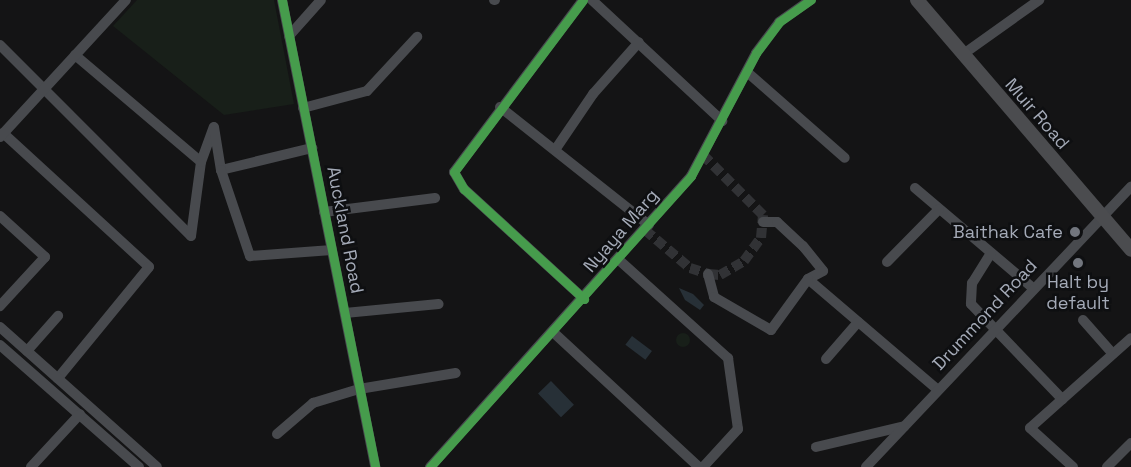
<!DOCTYPE html>
<html>
<head>
<meta charset="utf-8">
<style>
  body { margin:0 }
  #map { position:relative; width:1131px; height:467px; overflow:hidden; background:#141415; font-family:"Space Grotesk",sans-serif }
  div>[style] { position:absolute }
  [style*='--x'] { left:calc(var(--x)*1px); top:calc(var(--y)*1px); width:calc(var(--w)*1px); rotate:calc(var(--a)*1deg) }
  .green>* { inset:0; background:#181f19 }
  .round { border-radius:50% }
  .water>* { inset:0; background:#273037; transform-origin:0 0 }
  .minor-tunnel>* { height:10px; margin-top:-5px; transform-origin:0; background:repeating-linear-gradient(90deg,#313235 0 10px,transparent 0 15px) }
  .minor>* { height:10px; margin:-5px; padding:0 5px; transform-origin:5px; border-radius:5px; background:#484a4e }
  .major>* { height:14px; margin:-7px; padding:0 7px; transform-origin:7px; border-radius:7px; background:#4b4c4f }
  .cycleway>* { height:9px; margin:-4.5px; padding:0 4.5px; transform-origin:4.5px; border-radius:4.5px; background:#469c4c }
  .dots>* { width:16px; height:16px; translate:-50% -50%; box-sizing:border-box; border:3px solid #0e0f11; border-radius:50% }
  span { translate:-50% -50%; white-space:nowrap; text-align:center; line-height:1.15; -webkit-text-stroke:5px #0e0f11; paint-order:stroke }
  .street-label { font-size:18px; color:#a4aab7 }
  .poi-label { font-size:18px; color:#a4aab7 }
  .right { translate:-100% -50%; text-align:right }
</style>
</head>
<body>
<div id="map">
  <div class="green">
    <div style="clip-path:polygon(137px 0,274px 0,294px 104px,224px 115px,113px 26px)"></div>
    <div class="round" style="left:676px;top:333px;width:14px;height:14px"></div>
  </div>
  <div class="water">
    <div style="clip-path:polygon(679px 288px,693px 294px,704px 305px,700px 310px,685px 300px)"></div>
    <div style="left:632px;top:336px;width:25px;height:11px;rotate:37deg"></div>
    <div style="left:551px;top:381px;width:33px;height:18px;rotate:46deg"></div>
  </div>
  <div class="minor-tunnel">
    <div style="--x:645;--y:230;--w:59;--a:40.2"></div>
    <div style="--x:690;--y:268;--w:19;--a:18"></div>
    <div style="--x:708;--y:274;--w:12;--a:5"></div>
    <div style="--x:720;--y:275;--w:28;--a:-30"></div>
    <div style="--x:744;--y:261;--w:29;--a:-54"></div>
    <div style="--x:761;--y:238;--w:23;--a:-85"></div>
    <div style="--x:763;--y:215;--w:85;--a:-135"></div>
  </div>
  <div class="minor">
    <div style="--x:282;--y:0;--w:476;--a:78.7"></div>
    <div style="--x:494;--y:0;--w:1;--a:0"></div>
    <div style="--x:583;--y:0;--w:215;--a:126.9"></div>
    <div style="--x:454;--y:172;--w:20;--a:60"></div>
    <div style="--x:464;--y:189;--w:163;--a:42.5"></div>
    <div style="--x:592;--y:0;--w:178;--a:42.9"></div>
    <div style="--x:289;--y:36;--w:48;--a:-48.4"></div>
    <div style="--x:0;--y:45;--w:270;--a:45"></div>
    <div style="--x:75;--y:55;--w:165;--a:40.3"></div>
    <div style="--x:962;--y:55;--w:95;--a:-35.5"></div>
    <div style="--x:747;--y:72;--w:130;--a:41.3"></div>
    <div style="--x:500;--y:107;--w:190;--a:38.4"></div>
    <div style="--x:303;--y:108;--w:66;--a:-14.9"></div>
    <div style="--x:367;--y:91;--w:74;--a:-47.2"></div>
    <div style="--x:3;--y:133;--w:198;--a:42.5"></div>
    <div style="--x:149;--y:267;--w:144;--a:129.3"></div>
    <div style="--x:0;--y:137;--w:186;--a:-47.4"></div>
    <div style="--x:555;--y:150;--w:68;--a:-55.8"></div>
    <div style="--x:593;--y:94;--w:69;--a:-48.5"></div>
    <div style="--x:221;--y:170;--w:94;--a:-13.6"></div>
    <div style="--x:915;--y:188;--w:155;--a:40.3"></div>
    <div style="--x:324;--y:212;--w:112;--a:-7.2"></div>
    <div style="--x:0;--y:216;--w:61;--a:42.3"></div>
    <div style="--x:45;--y:257;--w:67;--a:132.6"></div>
    <div style="--x:763;--y:222;--w:14;--a:0"></div>
    <div style="--x:777;--y:222;--w:35;--a:43"></div>
    <div style="--x:803;--y:246;--w:32;--a:51"></div>
    <div style="--x:823;--y:271;--w:17;--a:152"></div>
    <div style="--x:808;--y:279;--w:171;--a:40.5"></div>
    <div style="--x:191;--y:236;--w:75;--a:-82.3"></div>
    <div style="--x:201;--y:162;--w:37;--a:-70"></div>
    <div style="--x:214;--y:127;--w:44;--a:80.8"></div>
    <div style="--x:221;--y:170;--w:91;--a:71.4"></div>
    <div style="--x:250;--y:256;--w:82;--a:-4.2"></div>
    <div style="--x:991;--y:253;--w:36;--a:122"></div>
    <div style="--x:972;--y:283;--w:21;--a:93"></div>
    <div style="--x:971;--y:304;--w:132;--a:46.2"></div>
    <div style="--x:619;--y:260;--w:147;--a:42"></div>
    <div style="--x:728;--y:358;--w:72;--a:82"></div>
    <div style="--x:738;--y:429;--w:52;--a:132.6"></div>
    <div style="--x:887;--y:262;--w:74;--a:-45.5"></div>
    <div style="--x:708;--y:274;--w:24;--a:75"></div>
    <div style="--x:714;--y:297;--w:66;--a:30.1"></div>
    <div style="--x:771;--y:330;--w:63;--a:-54"></div>
    <div style="--x:345;--y:313;--w:94;--a:-5.5"></div>
    <div style="--x:1083;--y:320;--w:45;--a:48.6"></div>
    <div style="--x:0;--y:327;--w:210;--a:41.7"></div>
    <div style="--x:553;--y:332;--w:199;--a:42.8"></div>
    <div style="--x:0;--y:345;--w:185;--a:41.3"></div>
    <div style="--x:27;--y:351;--w:47;--a:-48.5"></div>
    <div style="--x:826;--y:359;--w:49;--a:-49.1"></div>
    <div style="--x:277;--y:434;--w:48;--a:-40.7"></div>
    <div style="--x:313;--y:403;--w:48;--a:-16.9"></div>
    <div style="--x:359;--y:389;--w:98;--a:-9.4"></div>
    <div style="--x:816;--y:447;--w:91;--a:-13.3"></div>
    <div style="--x:31;--y:467;--w:72;--a:-47.2"></div>
    <div style="--x:430;--y:467;--w:391;--a:-48.1"></div>
    <div style="--x:691;--y:176;--w:139;--a:-62.1"></div>
    <div style="--x:756;--y:53;--w:39;--a:-53"></div>
    <div style="--x:779;--y:22;--w:39;--a:-35"></div>
    <div style="--x:866;--y:467;--w:386;--a:-46.6"></div>
    <div style="--x:1073;--y:467;--w:58;--a:-137.8"></div>
    <div style="--x:1030;--y:428;--w:135;--a:-41.7"></div>
    <div style="--x:1107;--y:467;--w:34;--a:-45"></div>
  </div>
  <div class="major">
    <div style="--x:917;--y:0;--w:329;--a:49.4"></div>
  </div>
  <div class="cycleway">
    <div style="--x:282;--y:0;--w:476;--a:78.7"></div>
    <div style="--x:583;--y:0;--w:215;--a:126.9"></div>
    <div style="--x:454;--y:172;--w:20;--a:60"></div>
    <div style="--x:464;--y:189;--w:163;--a:42.5"></div>
    <div style="--x:430;--y:467;--w:391;--a:-48.1"></div>
    <div style="--x:691;--y:176;--w:139;--a:-62.1"></div>
    <div style="--x:756;--y:53;--w:39;--a:-53"></div>
    <div style="--x:779;--y:22;--w:39;--a:-35"></div>
  </div>
  <div class="dots">
    <div style="left:1075px;top:232px;background:#72767e"></div>
    <div style="left:1078px;top:263px;background:#72767e"></div>
  </div>
  <div class="street-label">
    <span style="left:1037px;top:114px;rotate:49deg">Muir Road</span>
    <span style="left:345px;top:230px;rotate:79deg">Auckland Road</span>
    <span style="left:621px;top:231px;rotate:-49deg">Nyaya Marg</span>
    <span style="left:985px;top:315px;rotate:-47deg">Drummond Road</span>
  </div>
  <div class="poi-label">
    <span class="right" style="left:1063px;top:232px">Baithak Cafe</span>
    <span style="left:1078px;top:293px">Halt by<br>default</span>
  </div>
</div>
</body>
</html>
